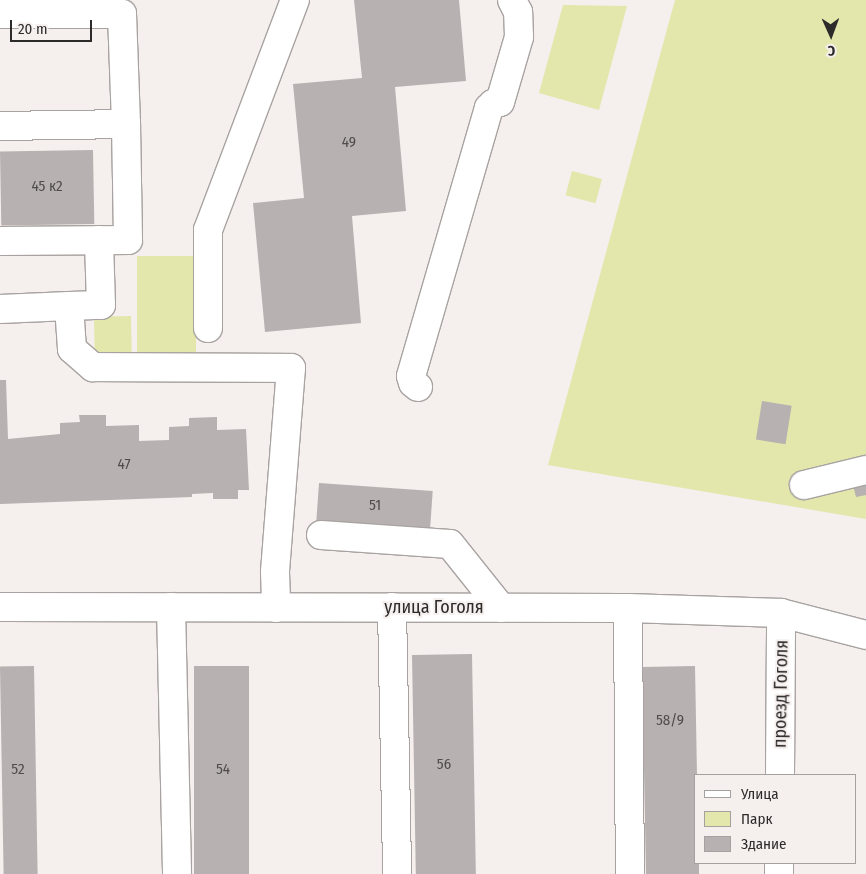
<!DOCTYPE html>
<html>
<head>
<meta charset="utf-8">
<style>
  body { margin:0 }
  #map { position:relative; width:866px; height:874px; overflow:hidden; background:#f5efed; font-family:"Fira Sans Condensed",sans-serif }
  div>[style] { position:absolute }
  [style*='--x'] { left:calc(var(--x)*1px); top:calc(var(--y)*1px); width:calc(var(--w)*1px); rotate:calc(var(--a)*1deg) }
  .green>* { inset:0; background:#e3e7ab; transform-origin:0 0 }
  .building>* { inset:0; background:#b7b1b2; transform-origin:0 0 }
  .roads { filter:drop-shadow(1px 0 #a8a3a1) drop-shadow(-1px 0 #a8a3a1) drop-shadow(0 1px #a8a3a1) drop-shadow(0 -1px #a8a3a1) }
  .minor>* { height:28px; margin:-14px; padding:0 14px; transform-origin:14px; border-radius:14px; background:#fff }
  span { translate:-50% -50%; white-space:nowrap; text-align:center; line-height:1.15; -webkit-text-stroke:4px #f5efed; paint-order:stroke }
  .number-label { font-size:15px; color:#504c4c }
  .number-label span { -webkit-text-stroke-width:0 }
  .street-label { font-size:18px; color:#2d2b2a }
  .legend { position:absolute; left:694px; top:774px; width:162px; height:90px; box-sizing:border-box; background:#f5efed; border:1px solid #a5a19f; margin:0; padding:6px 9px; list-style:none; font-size:15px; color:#2d2b2a }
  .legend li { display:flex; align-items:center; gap:10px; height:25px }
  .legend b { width:25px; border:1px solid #a5a19f }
  .north { position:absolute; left:806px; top:10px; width:50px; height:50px; -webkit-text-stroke:4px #f5efed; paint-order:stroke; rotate:178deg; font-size:14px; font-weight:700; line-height:20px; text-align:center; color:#2d2b2a }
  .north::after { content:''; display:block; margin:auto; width:18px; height:22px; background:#2d2b2a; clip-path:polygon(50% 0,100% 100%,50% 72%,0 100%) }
  .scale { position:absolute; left:10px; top:20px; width:82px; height:22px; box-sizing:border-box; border:2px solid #2d2b2a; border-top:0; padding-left:6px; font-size:15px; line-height:18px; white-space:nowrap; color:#2d2b2a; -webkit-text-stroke:4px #f5efed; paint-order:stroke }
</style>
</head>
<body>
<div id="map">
  <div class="green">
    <div style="clip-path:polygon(675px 0,866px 0,866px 519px,548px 465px)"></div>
    <div style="clip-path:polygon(563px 5px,627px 6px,599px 110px,539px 93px)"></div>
    <div style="left:572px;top:171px;width:31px;height:25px;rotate:15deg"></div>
    <div style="left:137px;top:256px;width:59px;height:103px"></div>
    <div style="left:131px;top:316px;width:44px;height:37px;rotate:89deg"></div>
  </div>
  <div class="building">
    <div style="clip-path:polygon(354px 0,459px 0,466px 81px,395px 87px,406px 211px,352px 216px,361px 323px,265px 332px,253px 203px,304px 198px,293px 84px,362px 78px)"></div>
    <div style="left:93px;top:150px;width:74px;height:93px;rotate:89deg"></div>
    <div style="clip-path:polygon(0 380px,6px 380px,8px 439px,60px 434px,60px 423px,80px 422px,79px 415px,106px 415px,106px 426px,139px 425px,139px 441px,169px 440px,169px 427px,189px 426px,189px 418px,217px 417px,217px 430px,246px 429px,249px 490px,238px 490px,238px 499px,213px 499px,213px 493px,192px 494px,192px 497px,0 504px)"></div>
    <div style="left:762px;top:401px;width:30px;height:39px;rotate:9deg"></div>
    <div style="clip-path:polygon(866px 478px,866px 495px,856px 497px,852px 481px)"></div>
    <div style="left:319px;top:483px;width:114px;height:39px;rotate:4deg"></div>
    <div style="left:472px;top:654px;width:220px;height:60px;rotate:89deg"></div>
    <div style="left:34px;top:666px;width:208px;height:34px;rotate:89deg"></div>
    <div style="left:194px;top:666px;width:55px;height:208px"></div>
    <div style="clip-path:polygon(695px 666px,697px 775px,695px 775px,695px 863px,699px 863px,699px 874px,646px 874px,642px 667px)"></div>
  </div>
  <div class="roads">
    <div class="minor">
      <div style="--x:0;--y:14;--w:122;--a:0"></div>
      <div style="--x:122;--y:14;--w:110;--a:87.9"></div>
      <div style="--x:0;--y:126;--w:126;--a:-0.9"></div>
      <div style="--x:126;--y:124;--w:116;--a:89"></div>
      <div style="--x:128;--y:240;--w:128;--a:179.6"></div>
      <div style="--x:69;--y:306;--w:32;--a:-2"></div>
      <div style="--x:101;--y:305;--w:65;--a:-91.8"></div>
      <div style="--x:0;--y:309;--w:69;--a:-2.5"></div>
      <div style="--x:69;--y:306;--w:43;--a:86"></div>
      <div style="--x:72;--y:349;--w:28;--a:41"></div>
      <div style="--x:93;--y:367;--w:198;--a:0.3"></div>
      <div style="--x:291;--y:368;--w:205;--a:94.5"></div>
      <div style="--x:275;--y:572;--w:36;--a:88"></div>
      <div style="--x:208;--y:328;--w:98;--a:-90"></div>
      <div style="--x:208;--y:230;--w:246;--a:-69.3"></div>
      <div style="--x:418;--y:387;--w:6;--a:-141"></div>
      <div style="--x:413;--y:383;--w:7;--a:-106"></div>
      <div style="--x:411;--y:376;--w:279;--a:-73.8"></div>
      <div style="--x:489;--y:108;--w:6;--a:-45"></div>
      <div style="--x:493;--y:104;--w:7;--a:-16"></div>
      <div style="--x:500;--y:102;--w:68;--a:-73.7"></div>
      <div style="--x:519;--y:37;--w:25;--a:-92"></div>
      <div style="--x:518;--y:12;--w:13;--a:-117"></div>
      <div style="--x:804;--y:485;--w:64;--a:-13.6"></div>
      <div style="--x:321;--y:535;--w:129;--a:4"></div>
      <div style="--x:450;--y:544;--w:82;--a:51.4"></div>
      <div style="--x:0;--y:607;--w:628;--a:0.09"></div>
      <div style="--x:628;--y:608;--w:153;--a:1.9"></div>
      <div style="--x:781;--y:613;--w:88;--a:14.5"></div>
      <div style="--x:171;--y:607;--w:267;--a:88.7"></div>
      <div style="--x:392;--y:607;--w:267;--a:88.9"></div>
      <div style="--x:628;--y:608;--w:266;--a:89.6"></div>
      <div style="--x:780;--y:775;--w:162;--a:-89.6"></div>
      <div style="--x:779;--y:874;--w:11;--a:-90"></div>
    </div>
  </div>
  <div class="number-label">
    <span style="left:349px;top:143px">49</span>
    <span style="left:47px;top:187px">45 к2</span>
    <span style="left:124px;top:465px">47</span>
    <span style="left:375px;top:506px">51</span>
    <span style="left:670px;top:721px">58/9</span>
    <span style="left:444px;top:765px">56</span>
    <span style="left:18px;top:770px">52</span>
    <span style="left:223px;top:770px">54</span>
  </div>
  <div class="street-label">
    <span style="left:434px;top:607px">улица Гоголя</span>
    <span style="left:781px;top:694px;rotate:-89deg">проезд Гоголя</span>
  </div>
  <ul class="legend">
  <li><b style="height:6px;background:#fff"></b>Улица</li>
  <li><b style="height:14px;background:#e3e7ab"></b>Парк</li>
  <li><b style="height:14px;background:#b7b1b2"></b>Здание</li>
  </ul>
  <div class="north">С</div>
  <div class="scale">20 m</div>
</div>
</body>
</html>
